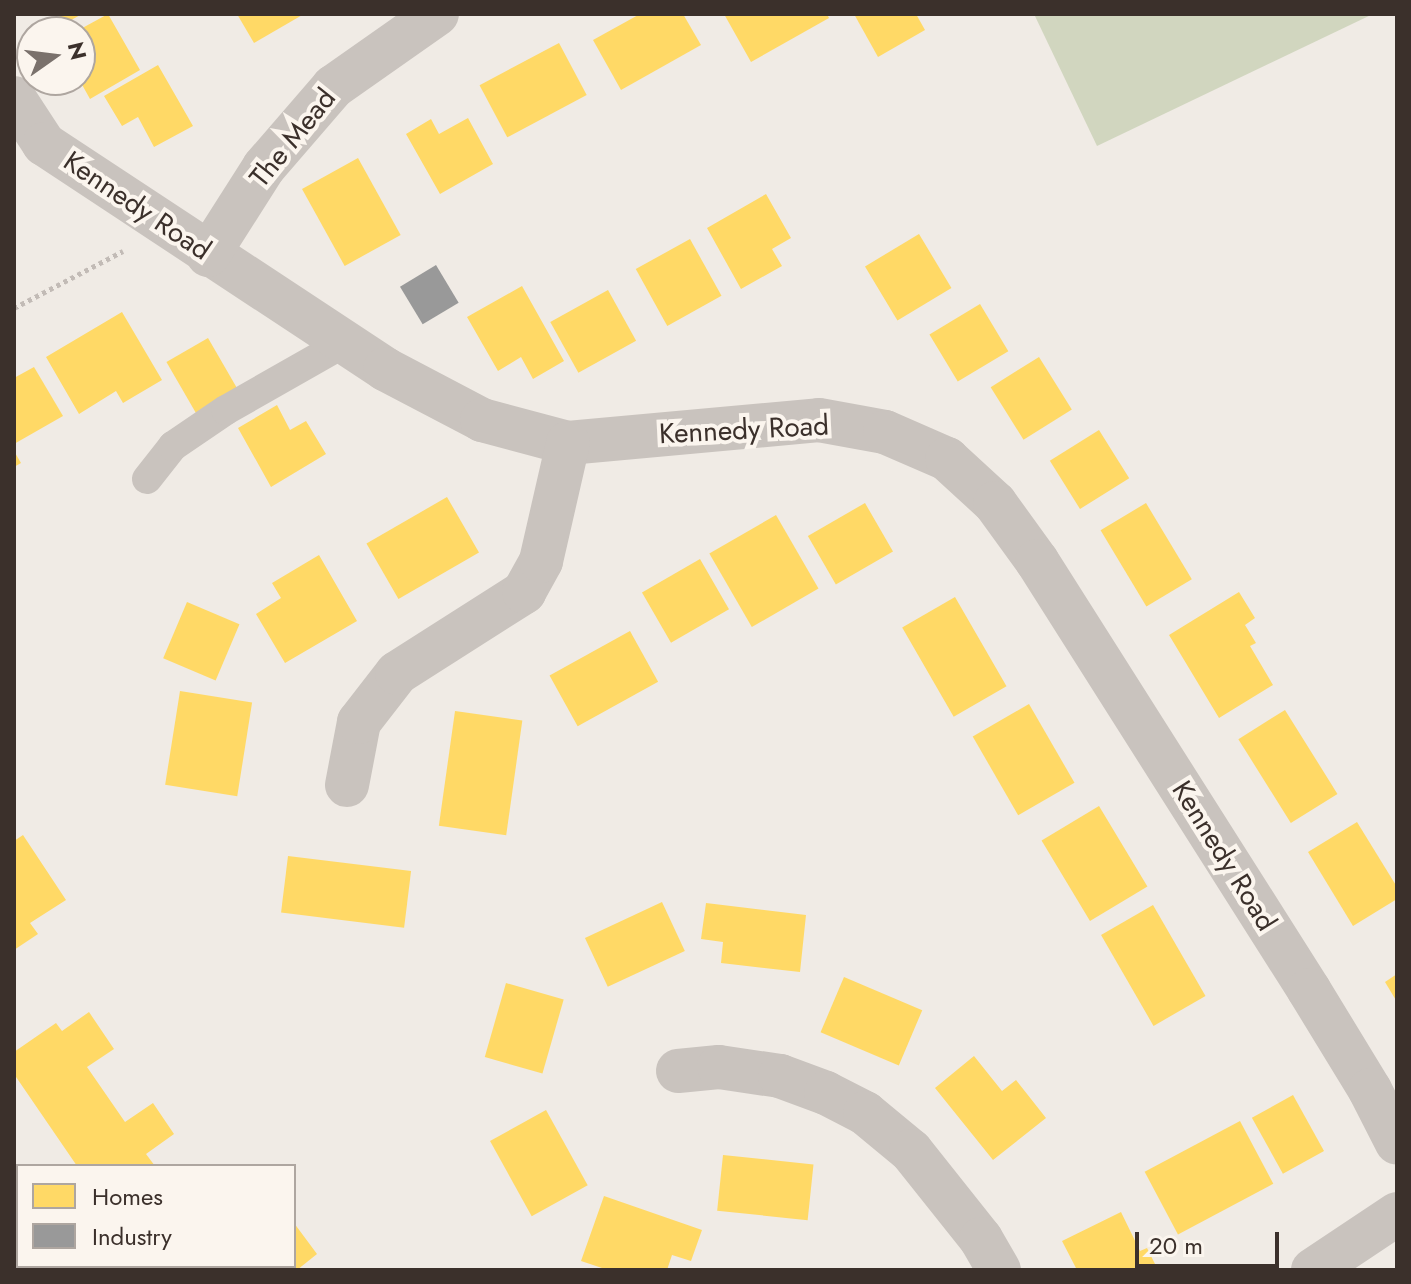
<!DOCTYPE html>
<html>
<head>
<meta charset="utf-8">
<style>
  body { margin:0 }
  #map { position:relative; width:1411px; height:1284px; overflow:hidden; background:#f0ebe5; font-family:Jost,sans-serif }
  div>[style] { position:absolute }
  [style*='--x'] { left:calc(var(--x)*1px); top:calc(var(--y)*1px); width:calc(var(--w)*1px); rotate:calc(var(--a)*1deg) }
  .green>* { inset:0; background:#d1d6bf }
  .homes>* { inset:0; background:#ffd966; transform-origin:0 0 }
  .industry>* { inset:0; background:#999; transform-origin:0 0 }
  .path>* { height:5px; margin-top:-2.5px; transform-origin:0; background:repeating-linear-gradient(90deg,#c2bbb6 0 4px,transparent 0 8px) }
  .lane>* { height:30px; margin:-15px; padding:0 15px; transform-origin:15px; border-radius:15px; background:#c9c3be }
  .street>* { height:44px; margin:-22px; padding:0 22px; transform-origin:22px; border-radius:22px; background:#c9c3be }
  span { translate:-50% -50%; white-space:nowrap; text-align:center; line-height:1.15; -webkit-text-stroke:8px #fbf5ee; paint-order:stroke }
  .street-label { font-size:28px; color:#3b302b }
  .frame { position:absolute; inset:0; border:16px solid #3b302b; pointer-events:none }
  .legend { position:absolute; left:16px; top:1164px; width:280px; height:104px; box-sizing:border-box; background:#fbf5ee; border:2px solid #aea6a0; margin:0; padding:10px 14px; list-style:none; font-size:24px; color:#3b302b }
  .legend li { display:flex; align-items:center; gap:16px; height:40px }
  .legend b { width:40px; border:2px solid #aea6a0 }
  .north { position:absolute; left:16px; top:16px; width:80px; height:80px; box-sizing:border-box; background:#fbf5ee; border:2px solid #aea6a0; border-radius:50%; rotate:76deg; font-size:22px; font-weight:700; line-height:32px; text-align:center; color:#3b302b }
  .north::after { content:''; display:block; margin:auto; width:28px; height:36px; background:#7a716c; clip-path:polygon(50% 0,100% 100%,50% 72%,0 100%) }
  .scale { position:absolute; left:1135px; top:1232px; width:144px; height:36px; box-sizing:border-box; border:4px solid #3b302b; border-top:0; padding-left:10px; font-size:24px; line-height:28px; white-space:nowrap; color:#3b302b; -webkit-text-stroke:6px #fbf5ee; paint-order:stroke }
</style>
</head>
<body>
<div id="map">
  <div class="green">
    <div style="clip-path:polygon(1034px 14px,1373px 14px,1097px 146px)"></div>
  </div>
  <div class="homes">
    <div style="clip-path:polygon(58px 14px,82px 14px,64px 24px)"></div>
    <div style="clip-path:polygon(108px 14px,140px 70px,90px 99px,80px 81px,80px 57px,88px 53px,80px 32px,75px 32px)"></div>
    <div style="clip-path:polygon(237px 14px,304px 14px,254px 43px)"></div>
    <div style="clip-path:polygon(640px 14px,683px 14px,701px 45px,621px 90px,593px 40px)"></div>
    <div style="clip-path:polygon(724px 14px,827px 14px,829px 18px,751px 62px)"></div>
    <div style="clip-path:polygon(854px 14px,916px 14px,925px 30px,878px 57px)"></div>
    <div style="left:559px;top:43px;width:59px;height:90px;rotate:62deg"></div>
    <div style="clip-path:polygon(158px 65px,193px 126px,154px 147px,138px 117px,122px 126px,104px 96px)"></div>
    <div style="clip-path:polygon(468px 118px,493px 164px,440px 194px,406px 134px,431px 119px,439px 134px)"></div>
    <div style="left:358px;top:158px;width:88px;height:64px;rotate:61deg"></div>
    <div style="clip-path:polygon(766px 194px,791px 238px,772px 249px,782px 266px,741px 289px,707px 228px)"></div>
    <div style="left:919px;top:234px;width:63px;height:63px;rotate:59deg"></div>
    <div style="left:690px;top:239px;width:65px;height:62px;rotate:61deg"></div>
    <div style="clip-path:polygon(522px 286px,564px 361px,533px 379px,521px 357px,498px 371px,467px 317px)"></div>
    <div style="left:608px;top:290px;width:58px;height:66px;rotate:61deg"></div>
    <div style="left:980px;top:304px;width:55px;height:59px;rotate:59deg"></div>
    <div style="clip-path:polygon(122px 312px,162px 380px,123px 403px,116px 391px,79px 414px,46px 357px)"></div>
    <div style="left:208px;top:338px;width:59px;height:48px;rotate:60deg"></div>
    <div style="left:1039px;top:357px;width:62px;height:57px;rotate:58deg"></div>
    <div style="clip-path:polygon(34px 367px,63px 416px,14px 444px,14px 378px)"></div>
    <div style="clip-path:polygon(277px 405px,290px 430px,306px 421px,326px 454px,271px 487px,238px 428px)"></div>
    <div style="left:1099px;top:430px;width:57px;height:58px;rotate:58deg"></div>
    <div style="clip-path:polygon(14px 451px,21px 463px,14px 467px)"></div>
    <div style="left:447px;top:497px;width:64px;height:93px;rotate:60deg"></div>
    <div style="left:865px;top:503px;width:56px;height:66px;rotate:60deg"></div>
    <div style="left:1146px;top:503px;width:89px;height:53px;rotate:59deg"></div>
    <div style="left:776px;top:515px;width:85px;height:77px;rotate:60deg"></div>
    <div style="clip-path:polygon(319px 555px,357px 621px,285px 663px,256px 614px,281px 598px,272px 583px)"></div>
    <div style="left:700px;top:559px;width:58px;height:67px;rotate:60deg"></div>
    <div style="clip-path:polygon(1239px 592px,1255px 618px,1245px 625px,1256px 643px,1250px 646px,1273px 685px,1219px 718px,1169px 635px)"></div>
    <div style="left:955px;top:597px;width:103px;height:61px;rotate:60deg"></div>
    <div style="left:187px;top:602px;width:57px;height:61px;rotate:23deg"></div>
    <div style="left:630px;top:631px;width:58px;height:92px;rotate:61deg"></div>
    <div style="left:180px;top:691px;width:73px;height:95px;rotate:9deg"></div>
    <div style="left:1029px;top:704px;width:91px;height:65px;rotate:60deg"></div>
    <div style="left:1285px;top:710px;width:99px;height:55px;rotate:58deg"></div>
    <div style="left:455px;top:711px;width:68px;height:116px;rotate:8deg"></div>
    <div style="left:1099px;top:806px;width:94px;height:67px;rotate:59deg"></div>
    <div style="clip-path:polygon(1357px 822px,1397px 887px,1397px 899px,1353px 926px,1308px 852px)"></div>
    <div style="clip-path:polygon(23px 835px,66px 900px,30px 923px,38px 934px,14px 950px,14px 841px)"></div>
    <div style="left:288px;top:856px;width:124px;height:57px;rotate:7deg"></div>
    <div style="left:662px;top:902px;width:54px;height:85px;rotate:65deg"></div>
    <div style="clip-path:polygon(706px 903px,806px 915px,800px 972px,721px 963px,723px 942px,701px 939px)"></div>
    <div style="left:1153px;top:905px;width:105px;height:60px;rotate:60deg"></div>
    <div style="clip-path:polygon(1397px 974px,1397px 1002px,1385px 982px)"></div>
    <div style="left:844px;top:977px;width:85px;height:60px;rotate:23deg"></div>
    <div style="left:506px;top:983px;width:60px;height:77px;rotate:16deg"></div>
    <div style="clip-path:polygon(89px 1012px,114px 1049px,87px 1067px,125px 1122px,153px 1103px,174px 1134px,146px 1154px,155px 1166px,77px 1166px,14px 1074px,14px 1052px,56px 1023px,62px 1031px)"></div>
    <div style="clip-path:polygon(974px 1056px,1002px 1091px,1016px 1080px,1046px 1118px,993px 1160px,935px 1088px)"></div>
    <div style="left:1293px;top:1095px;width:64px;height:47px;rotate:61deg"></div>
    <div style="left:546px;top:1110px;width:86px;height:64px;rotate:61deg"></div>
    <div style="left:1240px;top:1121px;width:71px;height:108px;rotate:62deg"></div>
    <div style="left:723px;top:1155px;width:91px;height:56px;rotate:6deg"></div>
    <div style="clip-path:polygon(604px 1196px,702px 1230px,691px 1261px,672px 1255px,667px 1270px,608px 1270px,581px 1261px)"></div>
    <div style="clip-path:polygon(1121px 1212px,1140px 1251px,1147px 1248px,1158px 1270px,1077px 1270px,1062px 1241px)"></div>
    <div style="clip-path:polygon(294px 1223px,317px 1254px,297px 1270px,182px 1270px,187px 1266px,294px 1266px)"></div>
  </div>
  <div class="industry">
    <div style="left:436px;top:265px;width:44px;height:42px;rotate:59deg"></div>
  </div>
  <div class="path">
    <div style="--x:14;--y:308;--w:123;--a:-27.6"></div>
  </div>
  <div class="lane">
    <div style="--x:147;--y:479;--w:42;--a:-51.8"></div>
    <div style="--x:173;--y:446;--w:64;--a:-34.2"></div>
    <div style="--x:226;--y:410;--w:136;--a:-29.6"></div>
  </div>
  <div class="street">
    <div style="--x:14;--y:98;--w:55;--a:56.9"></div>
    <div style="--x:44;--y:144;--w:409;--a:33.4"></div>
    <div style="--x:385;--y:369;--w:110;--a:27.7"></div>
    <div style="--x:482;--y:420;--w:89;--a:15"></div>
    <div style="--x:568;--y:443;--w:252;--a:-5.2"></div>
    <div style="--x:819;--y:420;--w:67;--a:10.3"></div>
    <div style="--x:885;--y:432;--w:68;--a:23.5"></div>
    <div style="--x:947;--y:459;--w:65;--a:42.5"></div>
    <div style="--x:995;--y:503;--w:72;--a:54.1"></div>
    <div style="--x:1037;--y:561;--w:508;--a:57.62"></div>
    <div style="--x:1309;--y:990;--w:117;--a:58.6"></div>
    <div style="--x:1370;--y:1090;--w:59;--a:63"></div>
    <div style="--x:208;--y:255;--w:104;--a:-57.5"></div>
    <div style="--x:264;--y:167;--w:106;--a:-49.2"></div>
    <div style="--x:333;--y:87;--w:127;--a:-35.1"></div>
    <div style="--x:347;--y:785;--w:64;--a:-79.2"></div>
    <div style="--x:359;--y:722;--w:62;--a:-52.2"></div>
    <div style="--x:397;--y:673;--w:151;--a:-32.5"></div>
    <div style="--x:524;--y:592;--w:35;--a:-61"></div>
    <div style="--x:541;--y:561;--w:121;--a:-77.1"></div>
    <div style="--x:678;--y:1071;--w:41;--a:-5.6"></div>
    <div style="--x:719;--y:1067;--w:62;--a:8.4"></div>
    <div style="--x:780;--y:1076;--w:49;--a:20.3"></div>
    <div style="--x:826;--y:1093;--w:44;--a:27.1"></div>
    <div style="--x:865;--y:1113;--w:60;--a:39.6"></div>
    <div style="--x:911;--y:1151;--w:112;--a:51.5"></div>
    <div style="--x:981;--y:1239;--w:36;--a:60"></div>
    <div style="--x:1313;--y:1270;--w:101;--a:-33.7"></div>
  </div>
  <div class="street-label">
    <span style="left:293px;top:138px;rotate:-51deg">The Mead</span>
    <span style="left:137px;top:206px;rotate:34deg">Kennedy Road</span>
    <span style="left:744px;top:430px;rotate:-3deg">Kennedy Road</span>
    <span style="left:1224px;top:856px;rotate:58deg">Kennedy Road</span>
  </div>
  <div class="frame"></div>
  <ul class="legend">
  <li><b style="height:22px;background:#ffd966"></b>Homes</li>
  <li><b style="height:22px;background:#999"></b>Industry</li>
  </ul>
  <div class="north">N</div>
  <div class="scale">20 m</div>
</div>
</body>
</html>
